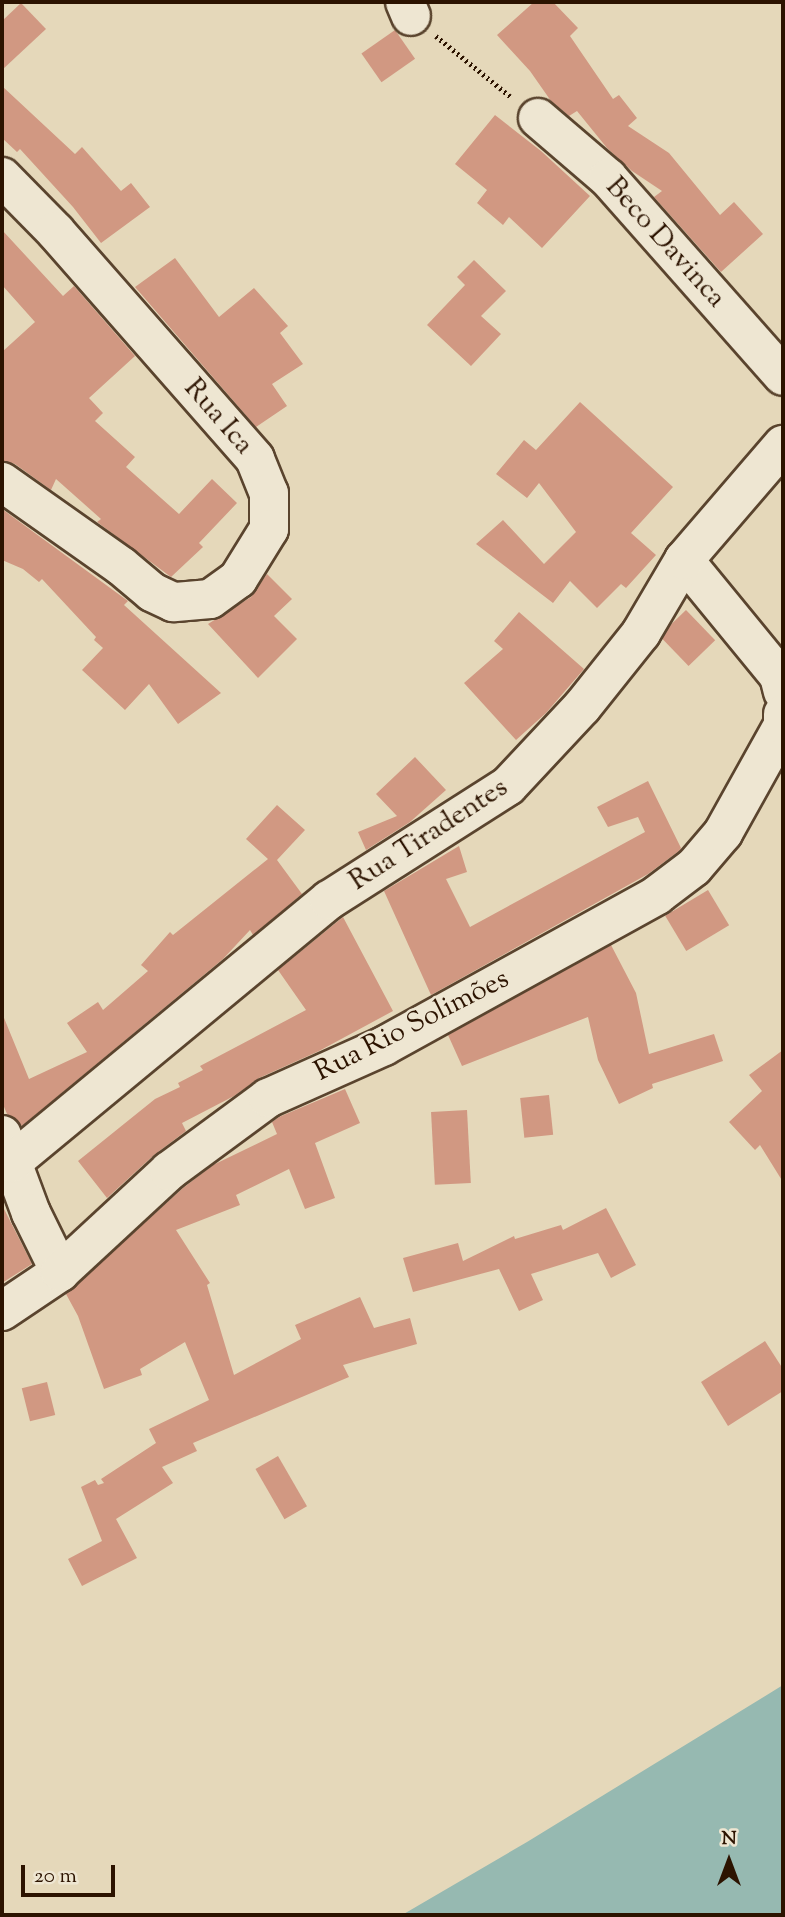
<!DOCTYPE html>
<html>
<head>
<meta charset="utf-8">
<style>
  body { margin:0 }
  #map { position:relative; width:785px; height:1917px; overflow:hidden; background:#e5d8ba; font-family:"Sorts Mill Goudy",serif }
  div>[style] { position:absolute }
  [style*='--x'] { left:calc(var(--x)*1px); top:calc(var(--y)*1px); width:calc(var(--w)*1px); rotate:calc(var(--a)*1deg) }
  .water>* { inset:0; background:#96b9b1 }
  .building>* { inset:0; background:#d19882; transform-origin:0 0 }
  .path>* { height:4.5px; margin-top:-2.25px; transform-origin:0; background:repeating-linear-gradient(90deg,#2c1300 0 2px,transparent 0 5.5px) }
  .roads { filter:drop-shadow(2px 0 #5a442e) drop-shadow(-2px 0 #5a442e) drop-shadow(0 2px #5a442e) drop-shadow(0 -2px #5a442e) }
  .minor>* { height:38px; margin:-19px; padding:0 19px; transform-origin:19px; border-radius:19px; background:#eee6d2 }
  span { translate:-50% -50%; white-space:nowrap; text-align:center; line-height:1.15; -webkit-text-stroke:5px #eee6d2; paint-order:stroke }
  .street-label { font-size:28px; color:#2c1300 }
  .frame { position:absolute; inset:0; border:4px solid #2c1300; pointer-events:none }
  .north { position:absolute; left:694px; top:1826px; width:70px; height:70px; -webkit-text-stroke:5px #eee6d2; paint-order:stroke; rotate:0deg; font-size:19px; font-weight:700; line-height:28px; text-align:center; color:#2c1300 }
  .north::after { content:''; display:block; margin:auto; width:24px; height:32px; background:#2c1300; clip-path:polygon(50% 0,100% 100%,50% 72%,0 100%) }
  .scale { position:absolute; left:21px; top:1865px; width:94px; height:32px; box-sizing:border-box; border:4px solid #2c1300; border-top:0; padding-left:9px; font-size:21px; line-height:24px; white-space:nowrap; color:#2c1300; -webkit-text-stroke:5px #eee6d2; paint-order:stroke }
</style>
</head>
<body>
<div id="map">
  <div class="water">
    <div style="clip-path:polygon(783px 1685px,783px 1915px,402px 1915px,527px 1842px)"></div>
  </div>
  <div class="building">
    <div style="clip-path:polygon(534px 2px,553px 2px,578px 28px,570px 36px,613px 99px,619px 95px,637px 118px,628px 126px,669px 153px,720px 215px,734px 202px,763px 234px,721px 272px,654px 197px,662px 191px,632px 171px,607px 148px,577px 111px,569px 116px,551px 101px,530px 71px,497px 35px)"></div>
    <div style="clip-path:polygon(21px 3px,46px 29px,2px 70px,2px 21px)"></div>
    <div style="left:395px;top:30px;width:35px;height:41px;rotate:55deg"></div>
    <div style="clip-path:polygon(2px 86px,75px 154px,82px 147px,121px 191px,131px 183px,150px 207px,101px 243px,73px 207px,20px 149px,17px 152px,2px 138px)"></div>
    <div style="clip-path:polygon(495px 115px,541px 151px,590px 196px,542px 248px,509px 217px,503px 225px,477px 203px,487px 190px,455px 164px)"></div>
    <div style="clip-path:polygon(2px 230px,63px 296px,74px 286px,135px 356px,89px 398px,103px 413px,95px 421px,135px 457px,126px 467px,179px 514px,212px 479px,237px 503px,199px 543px,203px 547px,171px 577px,97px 522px,101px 519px,56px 479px,51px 490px,15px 464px,2px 461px,2px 352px,35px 322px,2px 285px)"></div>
    <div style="clip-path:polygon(175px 258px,219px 317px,254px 288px,288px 326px,280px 333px,303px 364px,272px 384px,287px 406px,256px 427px,135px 287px)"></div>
    <div style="clip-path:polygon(474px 260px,506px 291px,481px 316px,501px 334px,471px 366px,427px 325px,465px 285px,457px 277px)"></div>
    <div style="clip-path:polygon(580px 402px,673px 487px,631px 533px,656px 555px,626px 588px,621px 584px,597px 608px,570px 581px,553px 603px,476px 544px,503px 520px,544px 564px,576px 532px,539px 483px,527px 498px,496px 474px,524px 440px,536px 450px)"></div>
    <div style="clip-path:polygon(2px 509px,128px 601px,124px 605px,221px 693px,178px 724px,149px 684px,125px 710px,82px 670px,103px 648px,94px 640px,96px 637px,42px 579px,39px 582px,23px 569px,2px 560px)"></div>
    <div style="clip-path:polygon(267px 574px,292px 599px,274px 616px,297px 639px,258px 678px,208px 624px,251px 597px)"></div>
    <div style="left:686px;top:610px;width:42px;height:37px;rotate:46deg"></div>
    <div style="clip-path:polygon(519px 612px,584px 669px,546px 713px,516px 740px,464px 683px,503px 649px,494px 641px)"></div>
    <div style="clip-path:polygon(415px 757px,446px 790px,410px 822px,366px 850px,358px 832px,397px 816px,376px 794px)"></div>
    <div style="clip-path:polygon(648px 781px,681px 848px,679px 851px,648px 874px,431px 995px,384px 891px,459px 846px,467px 872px,446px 879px,470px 927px,645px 832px,638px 817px,608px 827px,597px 807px)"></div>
    <div style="clip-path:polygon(277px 805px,305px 830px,277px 860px,302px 894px,253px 935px,250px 930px,223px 959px,22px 1126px,7px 1114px,2px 1102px,2px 1013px,29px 1079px,87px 1052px,67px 1023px,98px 1002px,103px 1010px,148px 971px,141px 965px,170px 932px,173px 935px,268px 859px,246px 839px)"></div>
    <div style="left:708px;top:890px;width:41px;height:50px;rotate:59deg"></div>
    <div style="clip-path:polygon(343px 917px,393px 1011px,319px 1051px,259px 1078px,234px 1096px,182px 1123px,186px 1131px,154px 1155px,107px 1198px,78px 1161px,155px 1099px,180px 1087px,178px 1083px,203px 1070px,200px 1066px,306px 1010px,278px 970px)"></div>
    <div style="clip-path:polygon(611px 945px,636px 993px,649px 1054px,714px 1034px,723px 1061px,652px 1084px,653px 1088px,619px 1104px,598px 1060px,588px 1017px,462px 1066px,448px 1035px)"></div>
    <div style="clip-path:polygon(783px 1050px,783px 1182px,760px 1145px,755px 1150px,729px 1122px,762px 1091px,749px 1075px)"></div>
    <div style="clip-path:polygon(345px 1089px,360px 1123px,315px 1143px,335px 1198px,305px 1209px,289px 1169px,236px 1195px,240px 1205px,176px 1230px,210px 1283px,207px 1285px,234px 1375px,301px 1339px,295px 1325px,360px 1297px,374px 1328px,410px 1318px,417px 1344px,343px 1365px,349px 1377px,193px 1443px,197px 1451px,162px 1467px,173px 1483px,116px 1519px,137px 1558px,82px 1586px,68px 1559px,102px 1541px,81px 1487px,95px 1480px,98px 1485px,104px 1483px,101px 1479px,156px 1443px,149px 1429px,209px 1400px,185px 1342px,140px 1369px,142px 1375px,104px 1389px,78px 1316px,66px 1294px,183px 1188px,213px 1165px,277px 1134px,272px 1122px,279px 1117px)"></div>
    <div style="left:549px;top:1095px;width:40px;height:29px;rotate:84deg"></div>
    <div style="left:467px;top:1110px;width:73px;height:36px;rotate:87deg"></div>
    <div style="clip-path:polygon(2px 1205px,32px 1264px,2px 1283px)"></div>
    <div style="clip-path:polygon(606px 1208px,636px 1265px,611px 1278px,598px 1253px,531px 1274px,543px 1300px,519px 1311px,499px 1269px,413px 1292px,403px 1258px,458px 1243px,463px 1261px,514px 1236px,515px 1239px,561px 1225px,563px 1230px)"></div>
    <div style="clip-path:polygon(765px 1341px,783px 1369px,783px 1391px,728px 1426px,701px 1382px)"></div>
    <div style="left:47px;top:1382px;width:34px;height:26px;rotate:76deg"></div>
    <div style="left:278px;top:1456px;width:58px;height:26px;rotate:60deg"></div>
  </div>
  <div class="path">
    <div style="--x:436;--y:36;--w:97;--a:39.1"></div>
  </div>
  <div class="roads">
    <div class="minor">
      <div style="--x:405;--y:2;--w:15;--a:67"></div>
      <div style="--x:538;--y:118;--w:92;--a:40.6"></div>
      <div style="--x:608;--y:178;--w:264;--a:48.5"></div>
      <div style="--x:2;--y:177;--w:76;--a:45.5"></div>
      <div style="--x:55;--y:231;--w:303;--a:48.7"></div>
      <div style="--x:255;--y:459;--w:37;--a:68"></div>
      <div style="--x:269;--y:493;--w:36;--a:90"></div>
      <div style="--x:269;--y:529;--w:59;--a:121.8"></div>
      <div style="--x:238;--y:579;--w:34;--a:144"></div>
      <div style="--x:210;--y:599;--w:37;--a:175"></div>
      <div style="--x:173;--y:602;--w:23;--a:-155"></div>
      <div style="--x:152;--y:592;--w:40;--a:-140"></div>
      <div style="--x:121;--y:566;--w:146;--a:-144.8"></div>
      <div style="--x:684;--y:560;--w:150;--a:50.7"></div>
      <div style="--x:779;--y:676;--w:16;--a:76"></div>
      <div style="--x:2;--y:1135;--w:83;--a:69.6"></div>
      <div style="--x:31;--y:1213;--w:66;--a:63.8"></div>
      <div style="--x:11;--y:1163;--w:413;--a:-39.6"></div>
      <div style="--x:329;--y:900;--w:212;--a:-32.5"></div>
      <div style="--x:508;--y:786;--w:108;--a:-46.9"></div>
      <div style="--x:582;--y:707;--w:95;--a:-51.4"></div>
      <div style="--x:641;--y:633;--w:85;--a:-59.5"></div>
      <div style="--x:684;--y:560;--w:152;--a:-49.3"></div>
      <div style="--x:2;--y:1311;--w:70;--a:-33.9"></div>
      <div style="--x:60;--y:1272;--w:149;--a:-42.8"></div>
      <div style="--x:169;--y:1171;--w:123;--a:-36.4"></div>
      <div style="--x:268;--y:1098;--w:127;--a:-24.1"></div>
      <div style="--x:384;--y:1046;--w:312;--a:-28.9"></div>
      <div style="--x:657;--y:895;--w:46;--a:-37.1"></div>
      <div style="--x:694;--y:867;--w:45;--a:-49.5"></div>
      <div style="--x:723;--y:833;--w:124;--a:-60.9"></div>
      <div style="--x:783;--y:725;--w:11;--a:-90"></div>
    </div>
  </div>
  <div class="street-label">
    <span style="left:665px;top:243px;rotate:48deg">Beco Davinca</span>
    <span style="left:218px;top:417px;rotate:49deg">Rua Ica</span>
    <span style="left:429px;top:835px;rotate:-33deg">Rua Tiradentes</span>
    <span style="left:412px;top:1026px;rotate:-27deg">Rua Rio Solimões</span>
  </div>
  <div class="frame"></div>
  <div class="north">N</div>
  <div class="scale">20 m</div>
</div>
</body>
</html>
